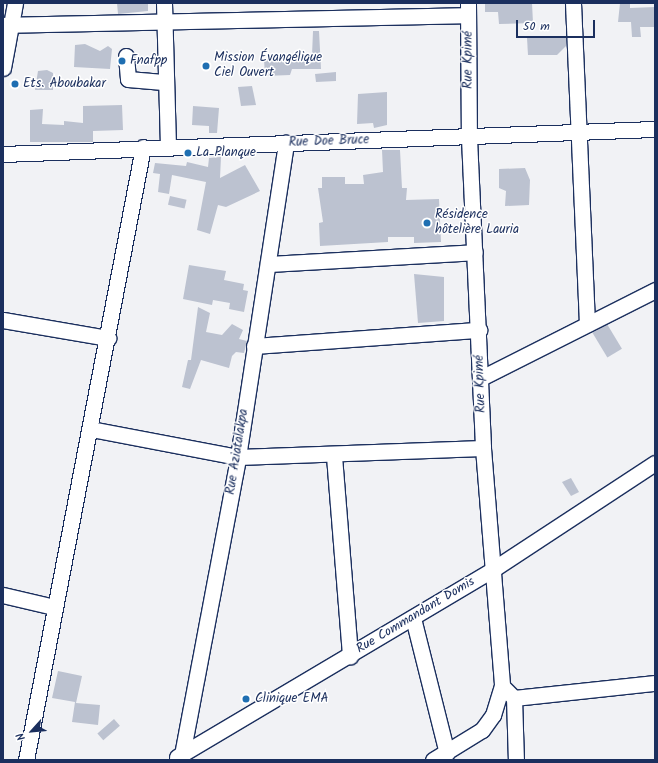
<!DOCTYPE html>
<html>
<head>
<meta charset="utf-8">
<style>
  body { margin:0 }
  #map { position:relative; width:658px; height:763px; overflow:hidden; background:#f1f2f5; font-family:Kalam,sans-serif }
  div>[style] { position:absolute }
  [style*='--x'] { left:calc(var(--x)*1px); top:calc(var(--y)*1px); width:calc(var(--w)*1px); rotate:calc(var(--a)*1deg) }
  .building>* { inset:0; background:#bcc2d0; transform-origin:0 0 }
  .roads { filter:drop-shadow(1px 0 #1b2f5e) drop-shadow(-1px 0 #1b2f5e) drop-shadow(0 1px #1b2f5e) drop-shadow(0 -1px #1b2f5e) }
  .minor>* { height:15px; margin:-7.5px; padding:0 7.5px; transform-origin:7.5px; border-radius:7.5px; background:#fff }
  .dots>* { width:11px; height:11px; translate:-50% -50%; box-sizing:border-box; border:2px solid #fff; border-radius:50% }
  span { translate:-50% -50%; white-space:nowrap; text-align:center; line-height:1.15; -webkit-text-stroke:3px #fff; paint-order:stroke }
  .poi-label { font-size:13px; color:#1b2f5e }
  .left { translate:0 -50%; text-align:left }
  .street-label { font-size:13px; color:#1b2f5e }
  .frame { position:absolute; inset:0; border:4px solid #1b2f5e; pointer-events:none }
  .north { position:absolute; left:12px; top:711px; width:40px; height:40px; -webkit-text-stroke:3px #fff; paint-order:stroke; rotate:243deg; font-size:11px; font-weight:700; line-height:16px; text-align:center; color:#1b2f5e }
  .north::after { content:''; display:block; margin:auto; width:14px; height:18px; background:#1b2f5e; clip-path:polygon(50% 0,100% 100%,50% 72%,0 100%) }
  .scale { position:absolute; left:516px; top:20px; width:79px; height:18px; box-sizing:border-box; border:2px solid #1b2f5e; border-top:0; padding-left:5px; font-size:12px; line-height:14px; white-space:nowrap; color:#1b2f5e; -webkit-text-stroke:3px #fff; paint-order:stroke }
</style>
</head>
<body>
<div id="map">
  <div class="building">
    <div style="clip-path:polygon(117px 3px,148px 3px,148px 11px,118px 14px)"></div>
    <div style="clip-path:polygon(485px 3px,532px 3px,533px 23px,499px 24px,498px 12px,485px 12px)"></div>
    <div style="clip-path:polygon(620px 3px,630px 3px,630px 8px,655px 7px,655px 27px,640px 27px,641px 37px,632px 37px,631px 22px,618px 22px)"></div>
    <div style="clip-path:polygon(313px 31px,319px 31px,321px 69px,292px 69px,290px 75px,265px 76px,264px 59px,312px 55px)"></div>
    <div style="clip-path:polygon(527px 38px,566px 38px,566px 46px,557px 55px,528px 55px)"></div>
    <div style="clip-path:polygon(85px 44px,100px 51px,108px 46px,112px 49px,110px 69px,74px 67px,75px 45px)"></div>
    <div style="clip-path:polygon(47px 70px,53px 73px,53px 90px,35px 90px,38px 71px)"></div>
    <div style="clip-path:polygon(336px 72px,336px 81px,316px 82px,315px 74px)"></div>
    <div style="clip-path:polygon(252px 86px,256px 105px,241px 106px,238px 87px)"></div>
    <div style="clip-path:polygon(387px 92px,387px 125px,374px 128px,373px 123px,357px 124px,358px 94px)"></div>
    <div style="clip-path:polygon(122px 105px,123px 130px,93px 131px,93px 142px,30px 142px,30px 110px,43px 109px,42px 124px,64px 125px,64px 121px,83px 123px,83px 106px)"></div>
    <div style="clip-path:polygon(193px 106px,219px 108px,217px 133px,209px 133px,209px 126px,192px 125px)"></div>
    <div style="clip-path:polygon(382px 150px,400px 150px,402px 188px,407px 188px,406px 200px,439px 199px,441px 242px,414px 243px,414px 237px,388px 237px,388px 242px,320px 246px,319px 223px,323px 222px,318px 188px,322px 188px,322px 177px,345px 177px,345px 184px,364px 184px,363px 175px,383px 172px)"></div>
    <div style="clip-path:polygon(221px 157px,220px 178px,245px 165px,260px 191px,226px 207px,218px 205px,210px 234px,197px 230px,206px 182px,172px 175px,169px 194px,158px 192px,160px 174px,153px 173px,155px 163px,186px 166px,187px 162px,208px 167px,209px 158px)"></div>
    <div style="clip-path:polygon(525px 168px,530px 180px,529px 205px,505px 206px,506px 191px,499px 188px,499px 169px)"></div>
    <div style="left:170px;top:196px;width:17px;height:9px;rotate:13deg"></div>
    <div style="clip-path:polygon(189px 265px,226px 271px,224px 280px,244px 284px,243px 290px,248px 291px,244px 312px,229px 309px,230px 303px,213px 300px,212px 305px,183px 299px)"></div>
    <div style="clip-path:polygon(414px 274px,444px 277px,444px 321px,418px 323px)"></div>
    <div style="clip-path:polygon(198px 307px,210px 313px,206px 332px,222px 335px,232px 324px,243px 330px,239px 339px,247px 341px,244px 353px,236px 352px,232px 356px,229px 368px,201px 360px,190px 389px,182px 387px,188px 360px,191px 360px)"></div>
    <div style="left:607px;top:324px;width:29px;height:17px;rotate:59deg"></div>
    <div style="clip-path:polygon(571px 478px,579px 492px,571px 496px,562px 482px)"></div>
    <div style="clip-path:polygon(58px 671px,82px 676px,76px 703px,100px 705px,98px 725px,72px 722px,75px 702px,52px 698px)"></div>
    <div style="left:114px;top:719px;width:9px;height:22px;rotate:49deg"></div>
  </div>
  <div class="roads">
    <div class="minor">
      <div style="--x:164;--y:3;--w:144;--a:88.4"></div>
      <div style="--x:468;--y:3;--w:135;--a:89.6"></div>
      <div style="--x:469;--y:138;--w:310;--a:87.4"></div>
      <div style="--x:483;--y:448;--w:239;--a:85.4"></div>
      <div style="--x:502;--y:686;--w:17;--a:45"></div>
      <div style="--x:514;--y:698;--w:62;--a:88.2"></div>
      <div style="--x:573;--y:3;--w:321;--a:87.5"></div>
      <div style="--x:3;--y:25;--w:465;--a:-1.2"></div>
      <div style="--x:126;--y:56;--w:23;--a:85"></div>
      <div style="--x:128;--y:79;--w:38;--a:5"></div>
      <div style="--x:3;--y:68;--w:66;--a:-79.5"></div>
      <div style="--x:3;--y:154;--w:652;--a:-2.2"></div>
      <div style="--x:268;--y:264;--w:207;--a:-3.3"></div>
      <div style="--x:3;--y:320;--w:107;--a:9.7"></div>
      <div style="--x:254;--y:346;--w:226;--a:-4.1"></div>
      <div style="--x:481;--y:378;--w:195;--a:-26.8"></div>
      <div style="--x:91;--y:429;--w:150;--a:10.8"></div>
      <div style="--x:238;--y:457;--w:245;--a:-2.1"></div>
      <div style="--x:334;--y:456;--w:201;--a:85.4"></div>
      <div style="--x:3;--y:595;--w:52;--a:13.2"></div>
      <div style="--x:413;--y:618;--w:139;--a:75.9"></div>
      <div style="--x:514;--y:698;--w:142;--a:-6.1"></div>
      <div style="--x:177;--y:757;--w:370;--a:-30.7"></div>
      <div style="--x:495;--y:568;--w:191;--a:-33.3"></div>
      <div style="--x:26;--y:760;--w:624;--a:-79.19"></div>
      <div style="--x:181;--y:760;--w:308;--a:-79.3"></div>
      <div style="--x:238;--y:457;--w:318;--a:-81.3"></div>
      <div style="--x:433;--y:760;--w:57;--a:-31.5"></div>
      <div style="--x:482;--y:730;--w:19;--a:-54"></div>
      <div style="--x:493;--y:715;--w:30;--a:-73"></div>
    </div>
  </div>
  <div class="dots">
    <div style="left:122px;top:61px;background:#1f6fb2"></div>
    <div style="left:206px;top:66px;background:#1f6fb2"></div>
    <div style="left:15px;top:84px;background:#1f6fb2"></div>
    <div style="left:188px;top:153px;background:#1f6fb2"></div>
    <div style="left:427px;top:223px;background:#1f6fb2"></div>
    <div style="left:246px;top:699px;background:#1f6fb2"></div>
  </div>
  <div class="poi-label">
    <span class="left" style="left:214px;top:66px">Mission Évangélique<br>Ciel Ouvert</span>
    <span class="left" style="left:130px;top:61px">Fnafpp</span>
    <span class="left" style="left:23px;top:84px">Ets. Aboubakar</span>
    <span class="left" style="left:196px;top:153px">La Planque</span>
    <span class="left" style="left:435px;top:223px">Résidence<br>hôtelière Lauria</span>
    <span class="left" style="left:255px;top:699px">Clinique EMA</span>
  </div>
  <div class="street-label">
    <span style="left:469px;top:60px;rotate:-90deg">Rue Kpimé</span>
    <span style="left:329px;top:142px;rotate:-2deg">Rue Doe Bruce</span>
    <span style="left:481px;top:384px;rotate:-92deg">Rue Kpimé</span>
    <span style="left:238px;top:452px;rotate:-81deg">Rue Aziatalakpa</span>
    <span style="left:416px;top:616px;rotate:-31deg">Rue Commandant Domis</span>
  </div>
  <div class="frame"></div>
  <div class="north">N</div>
  <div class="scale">50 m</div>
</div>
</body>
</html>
